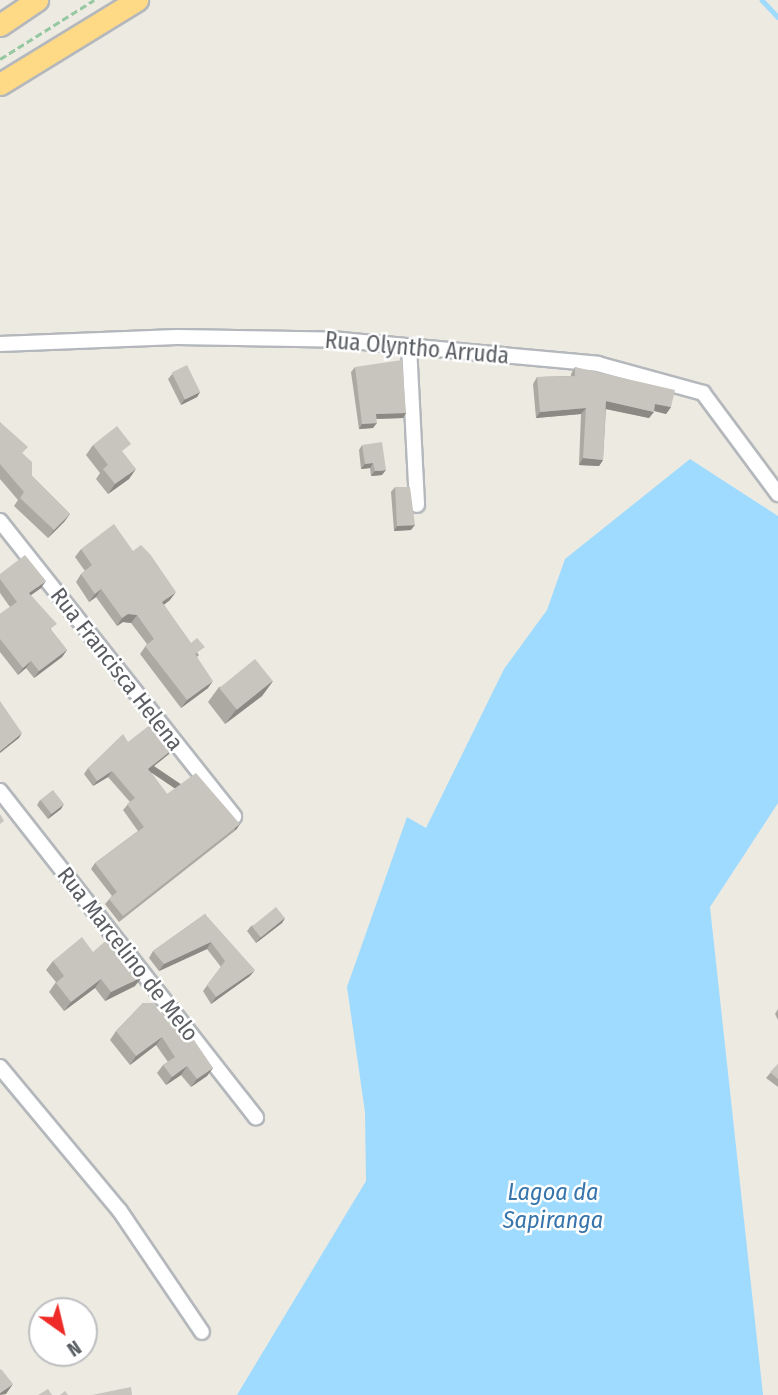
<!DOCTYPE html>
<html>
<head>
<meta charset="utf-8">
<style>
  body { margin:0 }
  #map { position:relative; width:778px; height:1395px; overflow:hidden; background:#edeae1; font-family:"Fira Sans Condensed",sans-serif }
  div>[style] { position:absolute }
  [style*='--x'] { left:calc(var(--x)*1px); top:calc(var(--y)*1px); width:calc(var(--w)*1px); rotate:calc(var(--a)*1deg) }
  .water>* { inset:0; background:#9fdaff }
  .stream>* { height:4.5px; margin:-2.25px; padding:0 2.25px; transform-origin:2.25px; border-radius:2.25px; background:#9fdaff }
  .path>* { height:2.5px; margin-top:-1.25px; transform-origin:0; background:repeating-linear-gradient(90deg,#95c7a1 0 7px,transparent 0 10.5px) }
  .roads { filter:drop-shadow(2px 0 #b4b8bc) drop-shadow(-2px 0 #b4b8bc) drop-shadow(0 2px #b4b8bc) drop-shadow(0 -2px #b4b8bc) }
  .minor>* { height:14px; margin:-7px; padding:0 7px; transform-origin:7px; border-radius:7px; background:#fff }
  .highway>* { height:21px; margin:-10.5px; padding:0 10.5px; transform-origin:10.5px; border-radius:10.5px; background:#ffda86 }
  .wall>* { inset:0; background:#aca9a3 }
  .shaded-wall>* { inset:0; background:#8c8985; transform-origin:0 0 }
  .building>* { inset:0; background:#c8c4be; transform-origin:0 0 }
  span { translate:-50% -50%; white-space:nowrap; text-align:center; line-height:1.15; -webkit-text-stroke:5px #fff; paint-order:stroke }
  .street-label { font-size:23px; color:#5a5e63 }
  .water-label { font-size:24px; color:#3775ab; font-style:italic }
  .north { position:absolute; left:28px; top:1297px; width:70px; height:70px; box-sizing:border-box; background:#fff; border:2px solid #bdbfc1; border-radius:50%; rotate:146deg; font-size:19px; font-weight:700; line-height:28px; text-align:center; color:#5a5e63 }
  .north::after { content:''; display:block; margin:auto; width:24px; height:32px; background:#ee2b26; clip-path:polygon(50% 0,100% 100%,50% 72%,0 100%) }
</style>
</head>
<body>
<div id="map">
  <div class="water">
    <div style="clip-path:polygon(690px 459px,778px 516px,778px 803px,710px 907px,763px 1395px,237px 1395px,366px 1181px,365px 1112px,347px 987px,407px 817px,426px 828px,504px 669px,547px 610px,565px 559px)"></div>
  </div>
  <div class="stream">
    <div style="--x:762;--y:0;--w:23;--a:47"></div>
  </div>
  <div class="path">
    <div style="--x:0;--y:59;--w:111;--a:-32.1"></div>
  </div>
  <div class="roads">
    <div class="minor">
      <div style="--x:0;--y:344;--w:177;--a:-2.3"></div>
      <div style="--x:177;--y:337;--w:164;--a:1"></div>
      <div style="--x:341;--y:340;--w:258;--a:5.3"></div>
      <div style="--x:598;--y:364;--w:109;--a:15.4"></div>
      <div style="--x:703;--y:393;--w:126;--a:53.4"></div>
      <div style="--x:409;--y:346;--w:159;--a:87.1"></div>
      <div style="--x:0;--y:521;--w:377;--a:51.6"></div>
      <div style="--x:0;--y:791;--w:415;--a:51.9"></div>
      <div style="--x:0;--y:1067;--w:187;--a:50.2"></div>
      <div style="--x:120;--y:1211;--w:146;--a:55.9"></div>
    </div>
    <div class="highway">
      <div style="--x:0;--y:25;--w:45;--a:-34"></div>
      <div style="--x:0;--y:84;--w:161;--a:-31.5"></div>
    </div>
  </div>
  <div class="wall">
    <div style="clip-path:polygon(355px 367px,406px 413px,403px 418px,376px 419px,373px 428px,359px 429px,351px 372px)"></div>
    <div style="clip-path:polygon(575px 367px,671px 407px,666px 414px,654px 411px,649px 418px,606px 409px,603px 460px,599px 466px,579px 465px,581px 414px,536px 418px,533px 384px,537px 377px,571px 376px,571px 374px)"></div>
    <div style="clip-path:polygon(172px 374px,200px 392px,197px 397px,181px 405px,168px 379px)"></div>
    <div style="clip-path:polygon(0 422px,23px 454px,32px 476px,70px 514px,64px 522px,48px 538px,14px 506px,18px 500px,0 479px)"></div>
    <div style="clip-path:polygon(93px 445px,124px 454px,129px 479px,108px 494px,96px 479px,100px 473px,86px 455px)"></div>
    <div style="clip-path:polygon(362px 445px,382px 475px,371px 476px,370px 468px,361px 469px,359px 450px)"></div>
    <div style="clip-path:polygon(395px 487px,411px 530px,394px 531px,391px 492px)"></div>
    <div style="clip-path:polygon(81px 549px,170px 600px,164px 605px,199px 655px,197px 657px,208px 688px,181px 708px,140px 654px,147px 644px,131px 623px,123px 622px,117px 626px,96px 597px,89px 602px,76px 582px,81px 574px,85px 571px,75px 557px)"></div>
    <div style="clip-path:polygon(0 574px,41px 588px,31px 595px,52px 631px,67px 650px,62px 657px,34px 678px,26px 668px,18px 675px,0 652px,0 614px,10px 607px,0 593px)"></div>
    <div style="clip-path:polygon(273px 681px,262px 696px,225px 724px,208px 702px,219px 687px)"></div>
    <div style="clip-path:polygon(128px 742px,173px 749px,169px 754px,149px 770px,167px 794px,240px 824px,236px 830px,119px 922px,105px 904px,112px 896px,91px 869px,95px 863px,138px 831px,123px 810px,130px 802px,108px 777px,93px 786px,84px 774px,88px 768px)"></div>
    <div style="clip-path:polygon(40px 800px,61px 809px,48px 819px,37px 805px)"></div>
    <div style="clip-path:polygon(205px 914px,250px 976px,211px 1004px,203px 991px,221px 967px,207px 949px,159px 971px,149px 958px,153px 951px)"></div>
    <div style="clip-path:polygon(285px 918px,282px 923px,256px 943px,247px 931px,251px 926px)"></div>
    <div style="clip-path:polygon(93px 952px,135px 986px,105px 1001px,95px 988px,64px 1011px,49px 992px,56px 982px,46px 970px,53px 961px)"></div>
    <div style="clip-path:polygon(143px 1003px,213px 1068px,207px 1076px,191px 1087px,181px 1075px,166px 1085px,157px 1073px,163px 1065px,168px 1062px,156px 1045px,130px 1065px,110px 1040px,116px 1031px)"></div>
    <div style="clip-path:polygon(778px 1009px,778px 1020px,775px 1014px)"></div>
    <div style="clip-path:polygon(778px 1064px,778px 1087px,766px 1078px)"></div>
  </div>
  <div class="shaded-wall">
    <div style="clip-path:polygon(200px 392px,197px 397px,181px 405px,184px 400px)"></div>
    <div style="clip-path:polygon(606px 401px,654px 412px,649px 418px,601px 408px)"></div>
    <div style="clip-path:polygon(655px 404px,671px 407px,666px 414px,651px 410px)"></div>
    <div style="clip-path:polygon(586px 408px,581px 414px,536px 418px,540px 412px)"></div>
    <div style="clip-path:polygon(406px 413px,403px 418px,373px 419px,376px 414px)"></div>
    <div style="clip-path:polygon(377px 423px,373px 428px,359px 429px,362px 424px)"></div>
    <div style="clip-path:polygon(583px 458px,603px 460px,599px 466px,579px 465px)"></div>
    <div style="clip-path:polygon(373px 463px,370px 468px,361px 469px,365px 464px)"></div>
    <div style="clip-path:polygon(136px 469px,129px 479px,108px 494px,115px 484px)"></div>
    <div style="clip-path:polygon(386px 470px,382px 475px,371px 476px,375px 471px)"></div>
    <div style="clip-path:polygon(70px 514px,64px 522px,48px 538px,54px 530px)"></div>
    <div style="clip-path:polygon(415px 525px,411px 530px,394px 531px,397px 526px)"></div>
    <div style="clip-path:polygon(46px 581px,41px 588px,24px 600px,29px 593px)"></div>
    <div style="clip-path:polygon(101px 589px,96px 597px,89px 602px,95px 594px)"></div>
    <div style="clip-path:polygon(176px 592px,170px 600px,156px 610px,162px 602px)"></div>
    <div style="clip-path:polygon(128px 614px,137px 615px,131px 623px,123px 622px,117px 626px,122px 618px)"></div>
    <div style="clip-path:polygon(67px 650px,62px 657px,34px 678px,39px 671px)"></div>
    <div style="clip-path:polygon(31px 661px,26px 668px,18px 675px,23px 668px)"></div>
    <div style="clip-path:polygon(213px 681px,208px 688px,181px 708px,187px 700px)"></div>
    <div style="clip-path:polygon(273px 681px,262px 696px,225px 724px,236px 710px)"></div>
    <div style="clip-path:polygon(22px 733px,19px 738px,0 753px,0 751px)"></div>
    <div style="clip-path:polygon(173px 749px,169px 754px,144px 774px,148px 769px)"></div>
    <div style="clip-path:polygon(112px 771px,108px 777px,93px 786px,97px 781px)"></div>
    <div style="clip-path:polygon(64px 804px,61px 809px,48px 819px,51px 814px)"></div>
    <div style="left:240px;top:824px;width:7px;height:149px;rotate:124deg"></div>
    <div style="clip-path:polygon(285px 918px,282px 923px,256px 943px,260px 938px)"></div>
    <div style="clip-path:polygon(211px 942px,207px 949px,159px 971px,164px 964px)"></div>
    <div style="clip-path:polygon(255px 970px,250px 976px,211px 1004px,216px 997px)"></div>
    <div style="clip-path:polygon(142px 977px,135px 986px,105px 1001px,111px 992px)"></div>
    <div style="clip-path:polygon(101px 979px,95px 988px,64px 1011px,71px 1002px)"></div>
    <div style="clip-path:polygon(162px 1037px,156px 1045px,130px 1065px,136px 1056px)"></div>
    <div style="clip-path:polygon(187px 1066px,181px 1075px,166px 1085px,172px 1077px)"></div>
    <div style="clip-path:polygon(213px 1068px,207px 1076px,191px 1087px,197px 1079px)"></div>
    <div style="clip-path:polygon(13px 1384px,6px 1394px,0 1395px,0 1393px)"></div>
  </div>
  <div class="building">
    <div style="clip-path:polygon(402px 360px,406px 413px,376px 414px,377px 423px,362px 424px,355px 367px)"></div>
    <div style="left:187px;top:365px;width:30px;height:17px;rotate:64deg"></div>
    <div style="clip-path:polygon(575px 367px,675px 390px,671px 407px,655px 404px,654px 412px,606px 401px,603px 460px,583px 458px,586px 408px,540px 412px,537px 377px,575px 376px)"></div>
    <div style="clip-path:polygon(0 422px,28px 447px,22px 453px,32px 462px,32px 476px,70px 514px,54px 530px,20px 498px,24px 492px,0 464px)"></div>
    <div style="clip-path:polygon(117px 426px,131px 444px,122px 451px,136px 469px,115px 484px,103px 469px,108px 465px,93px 445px)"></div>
    <div style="clip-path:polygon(382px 442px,386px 470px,375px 471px,373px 463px,365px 464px,362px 445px)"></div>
    <div style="clip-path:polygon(395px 487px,410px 487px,415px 525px,397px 526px)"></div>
    <div style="clip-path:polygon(114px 524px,133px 551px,141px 545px,150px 554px,176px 592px,162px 602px,191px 643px,197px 638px,205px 647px,195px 654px,213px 681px,187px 700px,145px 646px,154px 639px,137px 615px,128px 614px,122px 618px,101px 589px,95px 594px,81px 574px,92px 565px,81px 549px)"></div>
    <div style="clip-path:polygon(25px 555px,46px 581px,29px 593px,57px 624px,50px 629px,67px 650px,39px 671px,31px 661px,23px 668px,0 639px,0 614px,17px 602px,0 579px,0 574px)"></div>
    <div style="left:255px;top:659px;width:28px;height:46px;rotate:51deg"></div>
    <div style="clip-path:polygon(0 701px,22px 733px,0 751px)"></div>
    <div style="clip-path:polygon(155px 721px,173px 749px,148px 769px,167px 794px,196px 773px,240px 824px,123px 916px,109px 899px,117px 892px,95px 863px,144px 827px,127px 804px,135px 798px,112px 771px,97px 781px,88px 768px,123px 734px,128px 742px)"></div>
    <div style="left:53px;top:790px;width:18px;height:16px;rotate:52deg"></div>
    <div style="clip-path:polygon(0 814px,4px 821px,0 824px)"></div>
    <div style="left:276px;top:907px;width:14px;height:31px;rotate:51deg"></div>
    <div style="clip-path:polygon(205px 914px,255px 970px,216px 997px,207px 985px,225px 961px,211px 942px,164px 964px,153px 951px)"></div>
    <div style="clip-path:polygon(82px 937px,93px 952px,110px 937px,142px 977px,111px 992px,101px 979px,71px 1002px,56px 983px,64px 976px,53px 961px)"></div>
    <div style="clip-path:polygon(143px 1003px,153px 1003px,194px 1040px,213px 1068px,197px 1079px,187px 1066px,172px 1077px,163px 1065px,175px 1057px,162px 1037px,136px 1056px,116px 1031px)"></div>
    <div style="clip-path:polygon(778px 1064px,778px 1079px,770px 1072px)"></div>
    <div style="clip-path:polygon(1px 1369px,13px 1384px,0 1393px,0 1370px)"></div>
    <div style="clip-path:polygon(131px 1387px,132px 1395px,92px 1395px)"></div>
    <div style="clip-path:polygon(48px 1389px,52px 1395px,38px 1395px)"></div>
    <div style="clip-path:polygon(65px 1391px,68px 1395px,60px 1395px)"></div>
  </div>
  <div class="street-label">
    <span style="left:417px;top:348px;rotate:5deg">Rua Olyntho Arruda</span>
    <span style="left:117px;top:669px;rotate:52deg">Rua Francisca Helena</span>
    <span style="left:128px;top:954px;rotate:52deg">Rua Marcelino de Melo</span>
  </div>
  <div class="water-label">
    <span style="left:553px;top:1207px">Lagoa da<br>Sapiranga</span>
  </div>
  <div class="north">N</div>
</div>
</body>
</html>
